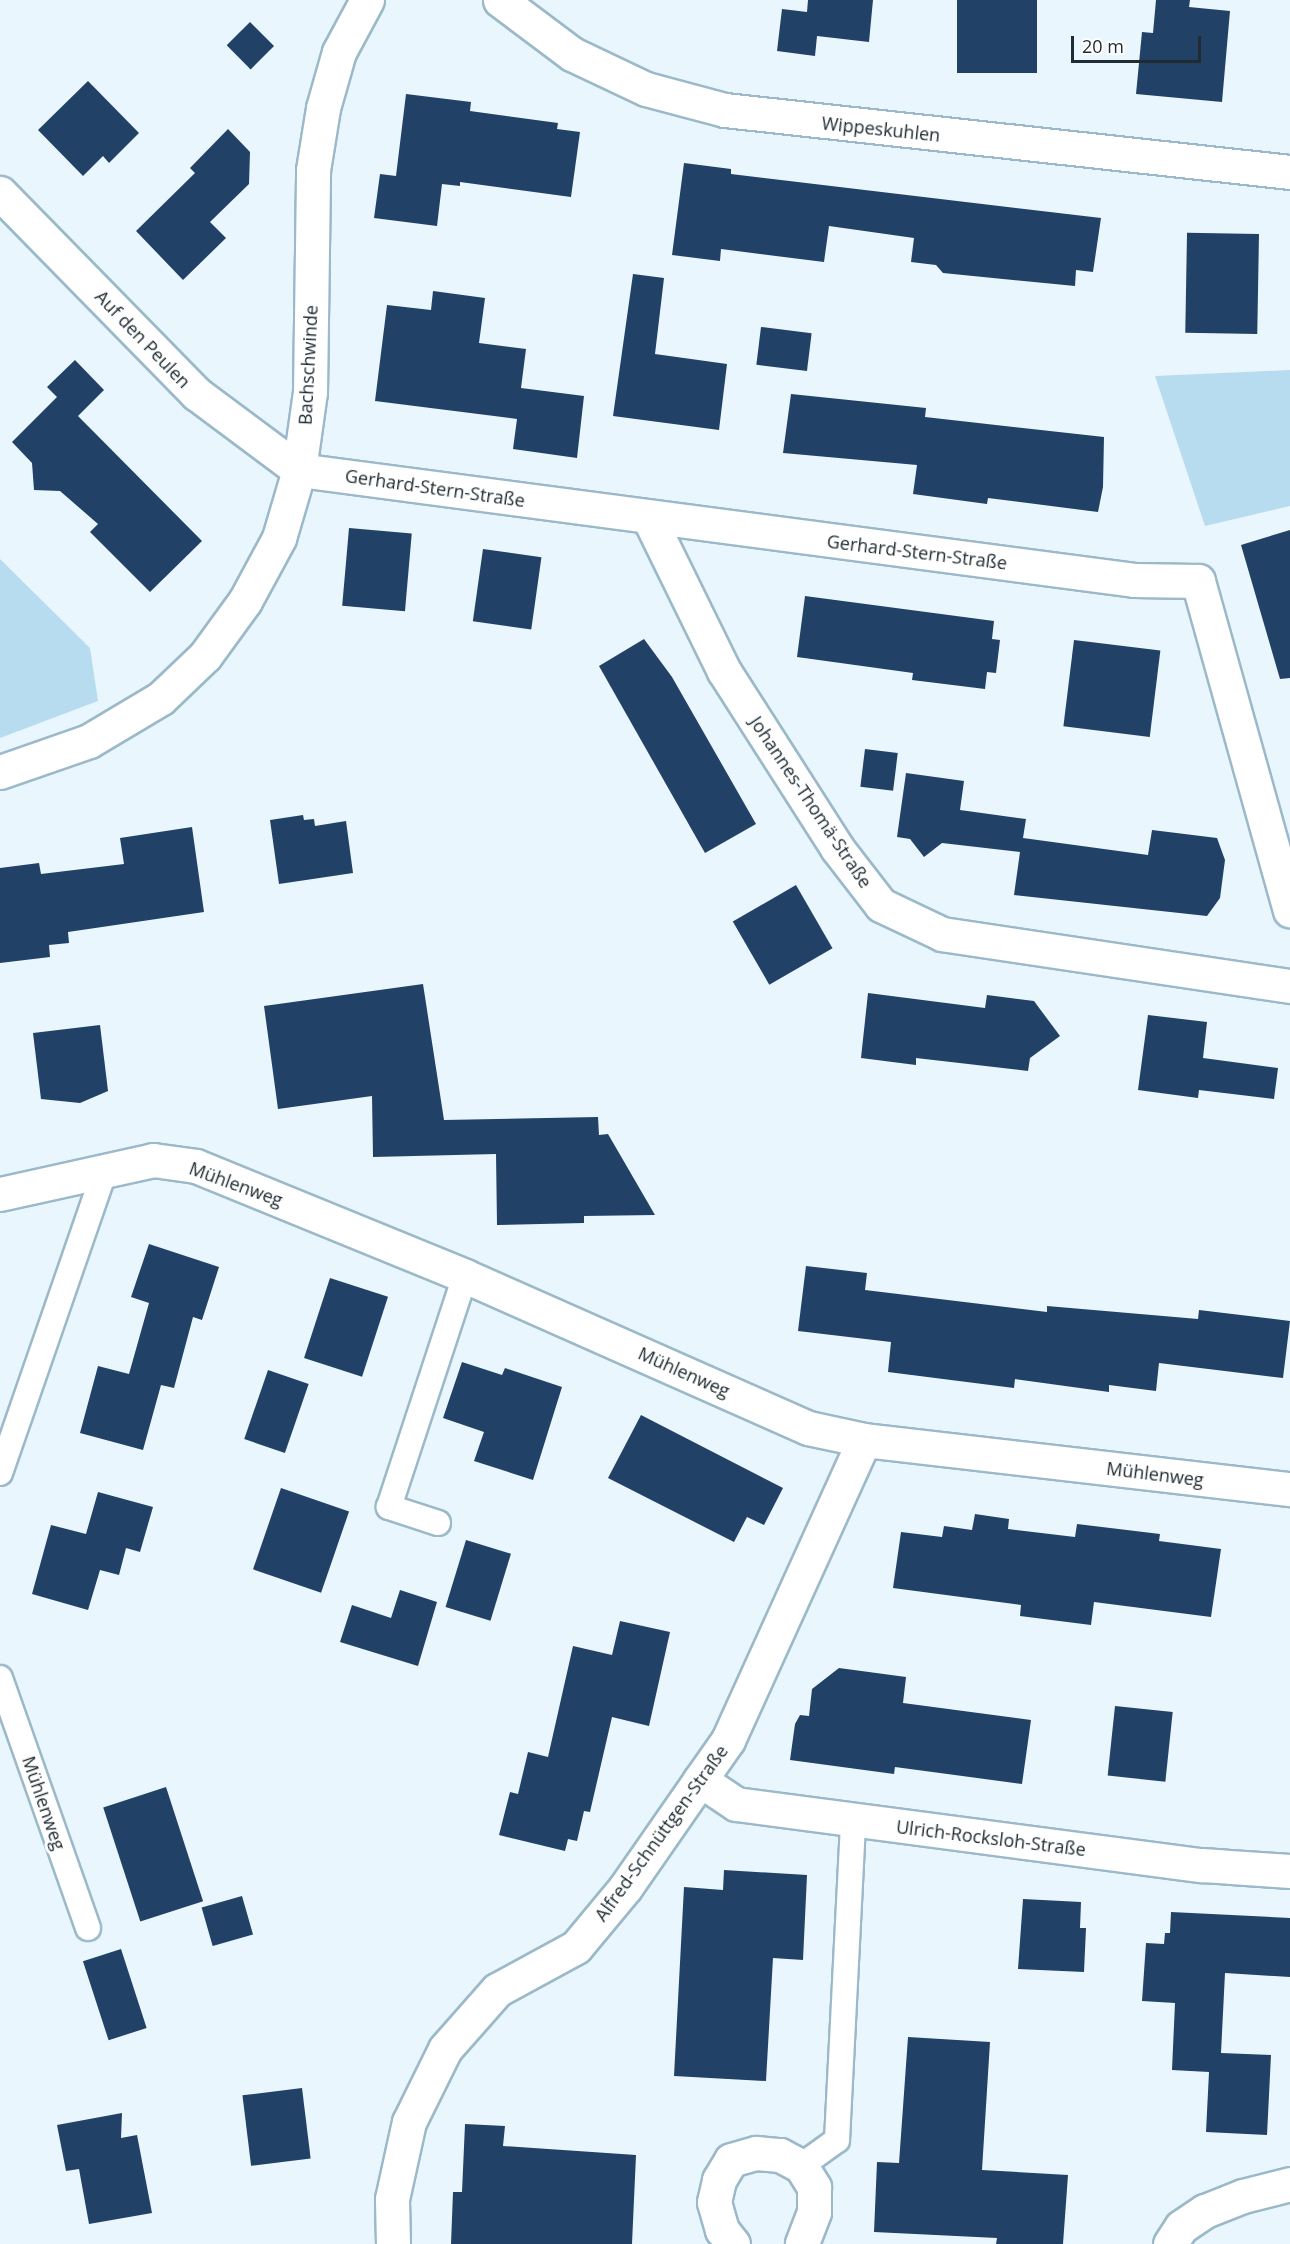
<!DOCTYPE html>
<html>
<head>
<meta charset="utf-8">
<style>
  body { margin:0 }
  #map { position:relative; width:1290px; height:2244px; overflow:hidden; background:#eaf6fd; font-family:"Open Sans",sans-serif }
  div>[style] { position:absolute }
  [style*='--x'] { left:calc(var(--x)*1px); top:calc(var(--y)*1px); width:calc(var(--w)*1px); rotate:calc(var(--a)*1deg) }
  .green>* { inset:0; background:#b8dcef }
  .building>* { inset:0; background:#214266; transform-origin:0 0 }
  .roads { filter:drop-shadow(2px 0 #9bb9c9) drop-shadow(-2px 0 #9bb9c9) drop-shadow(0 2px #9bb9c9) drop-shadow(0 -2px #9bb9c9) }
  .service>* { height:24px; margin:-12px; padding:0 12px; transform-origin:12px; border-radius:12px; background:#fff }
  .minor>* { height:33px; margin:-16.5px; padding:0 16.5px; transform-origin:16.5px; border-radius:16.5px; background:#fff }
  span { translate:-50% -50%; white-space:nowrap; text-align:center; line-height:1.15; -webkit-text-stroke:6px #fff; paint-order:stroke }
  .street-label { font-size:18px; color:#202c32 }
  .scale { position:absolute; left:1071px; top:36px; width:130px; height:27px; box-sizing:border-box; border:3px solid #202c32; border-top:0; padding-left:8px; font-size:18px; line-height:21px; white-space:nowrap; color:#202c32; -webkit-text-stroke:4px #fff; paint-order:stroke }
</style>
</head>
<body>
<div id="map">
  <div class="green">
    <div style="clip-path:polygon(1290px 370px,1290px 506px,1205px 526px,1155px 376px)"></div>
    <div style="clip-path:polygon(0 559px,90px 648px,98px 701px,0 738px)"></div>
  </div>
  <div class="building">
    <div style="clip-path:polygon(808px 0,873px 0,869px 42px,817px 36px,815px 56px,777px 51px,782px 9px,807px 12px)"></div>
    <div style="left:957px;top:0;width:80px;height:73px"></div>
    <div style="clip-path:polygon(1156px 0,1190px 0,1189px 7px,1230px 11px,1222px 102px,1136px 94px,1142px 32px,1153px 33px)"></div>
    <div style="left:250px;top:22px;width:34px;height:33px;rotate:45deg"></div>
    <div style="clip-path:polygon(88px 81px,139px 133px,109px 163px,103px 156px,83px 176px,38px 130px)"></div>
    <div style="clip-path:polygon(406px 94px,471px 102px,470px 111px,558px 123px,557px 129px,580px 132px,571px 197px,460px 182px,460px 186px,442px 184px,437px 226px,374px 218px,380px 174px,396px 176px)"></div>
    <div style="clip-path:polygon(228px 129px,250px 152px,249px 184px,210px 222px,226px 238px,183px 280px,136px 231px,195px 173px,190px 168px)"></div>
    <div style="clip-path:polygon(684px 163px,731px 169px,731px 174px,1101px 218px,1093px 272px,1076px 270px,1075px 286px,943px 273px,936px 265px,911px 262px,914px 238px,829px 226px,824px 262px,721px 249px,720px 261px,672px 255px)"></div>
    <div style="left:1259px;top:234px;width:100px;height:72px;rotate:91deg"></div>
    <div style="clip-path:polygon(633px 274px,664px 278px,655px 354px,727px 364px,719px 430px,613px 416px)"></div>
    <div style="clip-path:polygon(433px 291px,485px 298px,479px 343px,526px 349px,521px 388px,584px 396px,577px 458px,513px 449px,519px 404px,517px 419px,375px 401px,387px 305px,431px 310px)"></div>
    <div style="left:761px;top:327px;width:51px;height:38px;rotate:7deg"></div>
    <div style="clip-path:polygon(75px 360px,104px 390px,78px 416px,202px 541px,150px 592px,90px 532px,98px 524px,60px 491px,34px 490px,32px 463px,12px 442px,57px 397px,47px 387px)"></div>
    <div style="clip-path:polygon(791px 394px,926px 408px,925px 417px,1104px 437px,1103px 487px,1098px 512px,988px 498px,987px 504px,913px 494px,917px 465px,783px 453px)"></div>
    <div style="left:349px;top:528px;width:63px;height:78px;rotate:5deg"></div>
    <div style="clip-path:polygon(1290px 530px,1290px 678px,1280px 679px,1241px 545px)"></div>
    <div style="left:483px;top:549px;width:59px;height:73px;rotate:8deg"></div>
    <div style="clip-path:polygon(805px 596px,994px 621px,992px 639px,1000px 640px,996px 673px,987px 672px,985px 689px,912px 680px,913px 673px,797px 657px)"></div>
    <div style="clip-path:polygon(644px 639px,672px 677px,756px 824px,705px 853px,599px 666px)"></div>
    <div style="left:1074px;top:640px;width:87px;height:87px;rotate:7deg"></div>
    <div style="left:865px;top:749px;width:33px;height:38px;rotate:7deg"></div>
    <div style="clip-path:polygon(906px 773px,964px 781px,960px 810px,1026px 819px,1023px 838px,1148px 855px,1152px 830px,1217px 838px,1225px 860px,1220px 898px,1207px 916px,1014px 895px,1020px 852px,942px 843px,924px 857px,910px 839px,897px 837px)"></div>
    <div style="clip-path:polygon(303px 815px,304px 820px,314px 819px,315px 826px,346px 821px,353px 873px,279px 884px,270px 820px)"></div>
    <div style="clip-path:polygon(192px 827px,204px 912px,68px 932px,69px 943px,49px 945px,50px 957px,0 963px,0 868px,39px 863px,41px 874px,124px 864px,120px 838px)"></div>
    <div style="left:796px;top:885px;width:73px;height:73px;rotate:60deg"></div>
    <div style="clip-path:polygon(423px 984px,444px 1120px,598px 1117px,599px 1135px,608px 1134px,655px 1215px,584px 1216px,584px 1223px,497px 1225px,496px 1154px,373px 1157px,372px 1096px,278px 1109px,264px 1006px)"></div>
    <div style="clip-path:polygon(868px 993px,985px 1008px,987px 995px,1034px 1001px,1060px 1036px,1030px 1058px,1028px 1071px,916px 1058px,916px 1065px,861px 1058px)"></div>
    <div style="clip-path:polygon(1148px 1015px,1207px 1022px,1203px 1058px,1278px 1068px,1274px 1099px,1199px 1090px,1198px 1098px,1138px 1090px)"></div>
    <div style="clip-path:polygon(100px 1025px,108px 1091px,80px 1103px,41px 1099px,33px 1033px)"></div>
    <div style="clip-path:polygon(149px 1244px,219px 1267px,202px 1320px,193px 1317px,174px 1388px,161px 1385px,143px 1450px,80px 1433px,98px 1366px,129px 1374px,149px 1303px,131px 1297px)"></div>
    <div style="clip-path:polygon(806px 1266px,867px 1273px,865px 1290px,1047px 1312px,1047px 1306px,1198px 1319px,1199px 1310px,1290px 1321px,1283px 1378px,1159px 1363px,1156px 1391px,1109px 1385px,1109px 1392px,1015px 1379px,1014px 1388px,888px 1372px,891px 1342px,798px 1331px)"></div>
    <div style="left:330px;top:1278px;width:61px;height:84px;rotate:18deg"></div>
    <div style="clip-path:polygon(462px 1362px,502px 1375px,505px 1368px,562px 1387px,533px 1480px,474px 1461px,484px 1432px,443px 1418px)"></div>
    <div style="left:268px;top:1370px;width:43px;height:73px;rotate:19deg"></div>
    <div style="clip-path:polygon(641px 1415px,783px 1488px,764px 1525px,747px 1517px,734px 1542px,608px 1478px)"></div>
    <div style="left:281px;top:1488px;width:72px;height:86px;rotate:19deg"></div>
    <div style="clip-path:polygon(98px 1492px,153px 1507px,140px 1552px,126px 1548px,119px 1575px,100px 1570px,88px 1610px,32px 1594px,51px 1525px,86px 1534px)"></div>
    <div style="clip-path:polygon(975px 1514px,1009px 1519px,1008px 1529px,1075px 1537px,1077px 1524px,1160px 1534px,1159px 1541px,1221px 1549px,1211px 1617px,1094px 1602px,1091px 1625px,1020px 1616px,1021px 1605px,893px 1588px,901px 1532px,942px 1537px,944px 1526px,972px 1530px)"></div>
    <div style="left:466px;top:1540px;width:47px;height:70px;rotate:17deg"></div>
    <div style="clip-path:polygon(400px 1590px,437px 1602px,418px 1666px,340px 1642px,352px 1605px,391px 1618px)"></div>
    <div style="clip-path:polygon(620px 1621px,670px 1632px,649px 1726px,612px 1717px,590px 1812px,584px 1811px,577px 1841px,568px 1839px,565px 1851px,499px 1835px,510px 1792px,518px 1794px,528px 1752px,548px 1757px,573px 1646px,612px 1655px)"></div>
    <div style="clip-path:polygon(839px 1668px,906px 1677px,903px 1703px,1031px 1720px,1022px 1784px,895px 1767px,894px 1774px,790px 1760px,795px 1724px,800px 1715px,809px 1716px,812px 1689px)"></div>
    <div style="left:1115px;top:1706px;width:58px;height:70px;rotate:6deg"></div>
    <div style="left:166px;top:1787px;width:120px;height:66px;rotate:72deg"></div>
    <div style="clip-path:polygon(724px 1870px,807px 1875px,803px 1960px,773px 1958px,766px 2081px,674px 2076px,684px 1887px,723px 1890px)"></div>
    <div style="left:242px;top:1896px;width:40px;height:42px;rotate:74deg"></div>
    <div style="clip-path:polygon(1023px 1899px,1081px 1902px,1080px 1928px,1086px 1928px,1084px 1972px,1018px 1969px)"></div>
    <div style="clip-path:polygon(1171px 1912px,1290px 1918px,1290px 1977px,1225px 1973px,1221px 2053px,1271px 2055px,1267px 2135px,1206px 2132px,1209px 2072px,1172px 2070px,1175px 2003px,1142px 2001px,1146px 1943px,1164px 1944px,1165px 1933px,1170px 1933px)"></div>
    <div style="left:121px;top:1949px;width:83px;height:40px;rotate:72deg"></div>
    <div style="clip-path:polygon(908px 2037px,990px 2042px,982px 2170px,1068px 2175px,1063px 2244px,996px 2244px,997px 2238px,874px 2232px,877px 2162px,899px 2163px)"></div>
    <div style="left:302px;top:2088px;width:71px;height:60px;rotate:83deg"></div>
    <div style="clip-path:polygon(122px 2113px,121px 2138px,137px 2135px,152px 2213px,89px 2224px,79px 2169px,66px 2171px,57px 2125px)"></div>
    <div style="clip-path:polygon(465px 2124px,505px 2126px,503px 2146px,636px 2155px,632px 2244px,451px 2244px,453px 2192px,462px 2192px)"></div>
  </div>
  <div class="roads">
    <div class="service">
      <div style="--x:0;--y:1473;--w:322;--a:-70.9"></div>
      <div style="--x:438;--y:1523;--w:52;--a:-161.9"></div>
      <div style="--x:389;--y:1507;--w:243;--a:-71.8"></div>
      <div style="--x:0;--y:1678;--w:265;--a:70.6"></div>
      <div style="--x:801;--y:2166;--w:44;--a:-35.8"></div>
      <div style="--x:837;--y:2140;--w:320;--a:-87.1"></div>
    </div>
    <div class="minor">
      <div style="--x:500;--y:0;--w:90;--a:36.9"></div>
      <div style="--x:572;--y:54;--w:82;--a:25.3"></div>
      <div style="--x:646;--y:89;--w:82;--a:14.9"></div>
      <div style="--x:725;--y:110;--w:568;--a:6.26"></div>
      <div style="--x:0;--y:193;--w:281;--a:45.6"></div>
      <div style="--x:197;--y:394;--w:127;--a:36.7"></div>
      <div style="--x:299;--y:470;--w:842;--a:7.5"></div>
      <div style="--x:1134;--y:580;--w:64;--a:0.9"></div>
      <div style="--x:1198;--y:581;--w:342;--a:74.4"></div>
      <div style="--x:649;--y:518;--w:170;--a:63.9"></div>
      <div style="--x:724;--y:671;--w:210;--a:57.4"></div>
      <div style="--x:837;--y:848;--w:72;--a:52.3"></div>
      <div style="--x:881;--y:905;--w:68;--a:25.4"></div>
      <div style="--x:942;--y:934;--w:352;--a:8.5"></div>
      <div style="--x:0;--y:772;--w:94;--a:-19.2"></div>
      <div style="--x:89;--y:741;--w:84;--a:-30.8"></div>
      <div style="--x:161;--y:698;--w:61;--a:-43.7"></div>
      <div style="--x:205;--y:656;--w:68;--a:-54"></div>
      <div style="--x:245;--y:601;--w:72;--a:-61.6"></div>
      <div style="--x:279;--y:538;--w:71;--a:-73.6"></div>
      <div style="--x:299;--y:470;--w:79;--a:-82"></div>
      <div style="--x:310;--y:392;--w:222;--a:-89.2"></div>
      <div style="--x:313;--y:170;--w:63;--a:-80.8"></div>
      <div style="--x:323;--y:108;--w:58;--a:-74.1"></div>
      <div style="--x:339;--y:52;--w:59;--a:-61.7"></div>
      <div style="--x:0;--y:1194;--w:157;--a:-12.5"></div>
      <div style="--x:153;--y:1160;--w:43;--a:7.9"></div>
      <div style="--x:196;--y:1166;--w:291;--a:22.2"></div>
      <div style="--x:465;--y:1276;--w:375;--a:23.9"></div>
      <div style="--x:808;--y:1428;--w:57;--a:12.1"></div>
      <div style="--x:864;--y:1440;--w:429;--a:6.6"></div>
      <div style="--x:700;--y:1780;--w:43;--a:33.7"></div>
      <div style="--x:736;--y:1804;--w:470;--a:7.5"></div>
      <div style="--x:1202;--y:1865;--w:88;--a:3.9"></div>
      <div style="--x:393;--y:2244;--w:45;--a:-91.3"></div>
      <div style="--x:392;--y:2199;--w:79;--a:-77.6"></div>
      <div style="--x:409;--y:2122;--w:81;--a:-63.7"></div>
      <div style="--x:445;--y:2049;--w:79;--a:-48.6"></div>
      <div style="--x:497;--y:1990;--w:90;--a:-28.6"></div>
      <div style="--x:576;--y:1947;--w:77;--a:-50.3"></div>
      <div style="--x:625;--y:1888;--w:131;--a:-55.2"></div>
      <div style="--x:700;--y:1780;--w:49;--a:-55"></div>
      <div style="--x:728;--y:1740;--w:329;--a:-65.6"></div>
      <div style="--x:733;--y:2244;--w:18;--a:-128"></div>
      <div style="--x:722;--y:2230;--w:29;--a:-106"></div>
      <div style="--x:714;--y:2202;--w:23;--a:-77"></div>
      <div style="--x:719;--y:2180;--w:23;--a:-59"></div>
      <div style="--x:731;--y:2160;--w:26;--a:-16"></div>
      <div style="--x:756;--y:2153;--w:24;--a:5"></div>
      <div style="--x:780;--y:2155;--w:24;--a:28"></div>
      <div style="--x:801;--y:2166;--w:25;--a:58"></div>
      <div style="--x:814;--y:2187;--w:25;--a:90"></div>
      <div style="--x:814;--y:2212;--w:34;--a:111"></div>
      <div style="--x:1170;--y:2244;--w:20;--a:-57"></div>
      <div style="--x:1181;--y:2227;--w:29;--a:-34"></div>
      <div style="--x:1205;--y:2211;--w:41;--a:-21.5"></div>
      <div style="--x:1243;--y:2196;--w:49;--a:-14.3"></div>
    </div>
  </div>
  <div class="street-label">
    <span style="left:881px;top:129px;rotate:6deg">Wippeskuhlen</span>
    <span style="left:143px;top:339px;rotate:46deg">Auf den Peulen</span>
    <span style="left:308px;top:365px;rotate:-87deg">Bachschwinde</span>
    <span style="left:435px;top:488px;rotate:8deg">Gerhard-Stern-Straße</span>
    <span style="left:917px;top:552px;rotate:7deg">Gerhard-Stern-Straße</span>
    <span style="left:811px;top:802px;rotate:56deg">Johannes-Thomä-Straße</span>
    <span style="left:236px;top:1184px;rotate:20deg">Mühlenweg</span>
    <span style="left:684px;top:1372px;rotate:24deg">Mühlenweg</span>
    <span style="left:1155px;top:1474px;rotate:7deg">Mühlenweg</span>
    <span style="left:44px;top:1803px;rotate:71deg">Mühlenweg</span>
    <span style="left:661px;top:1833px;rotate:-54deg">Alfred-Schnüttgen-Straße</span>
    <span style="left:991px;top:1838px;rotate:7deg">Ulrich-Rocksloh-Straße</span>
  </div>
  <div class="scale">20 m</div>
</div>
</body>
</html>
